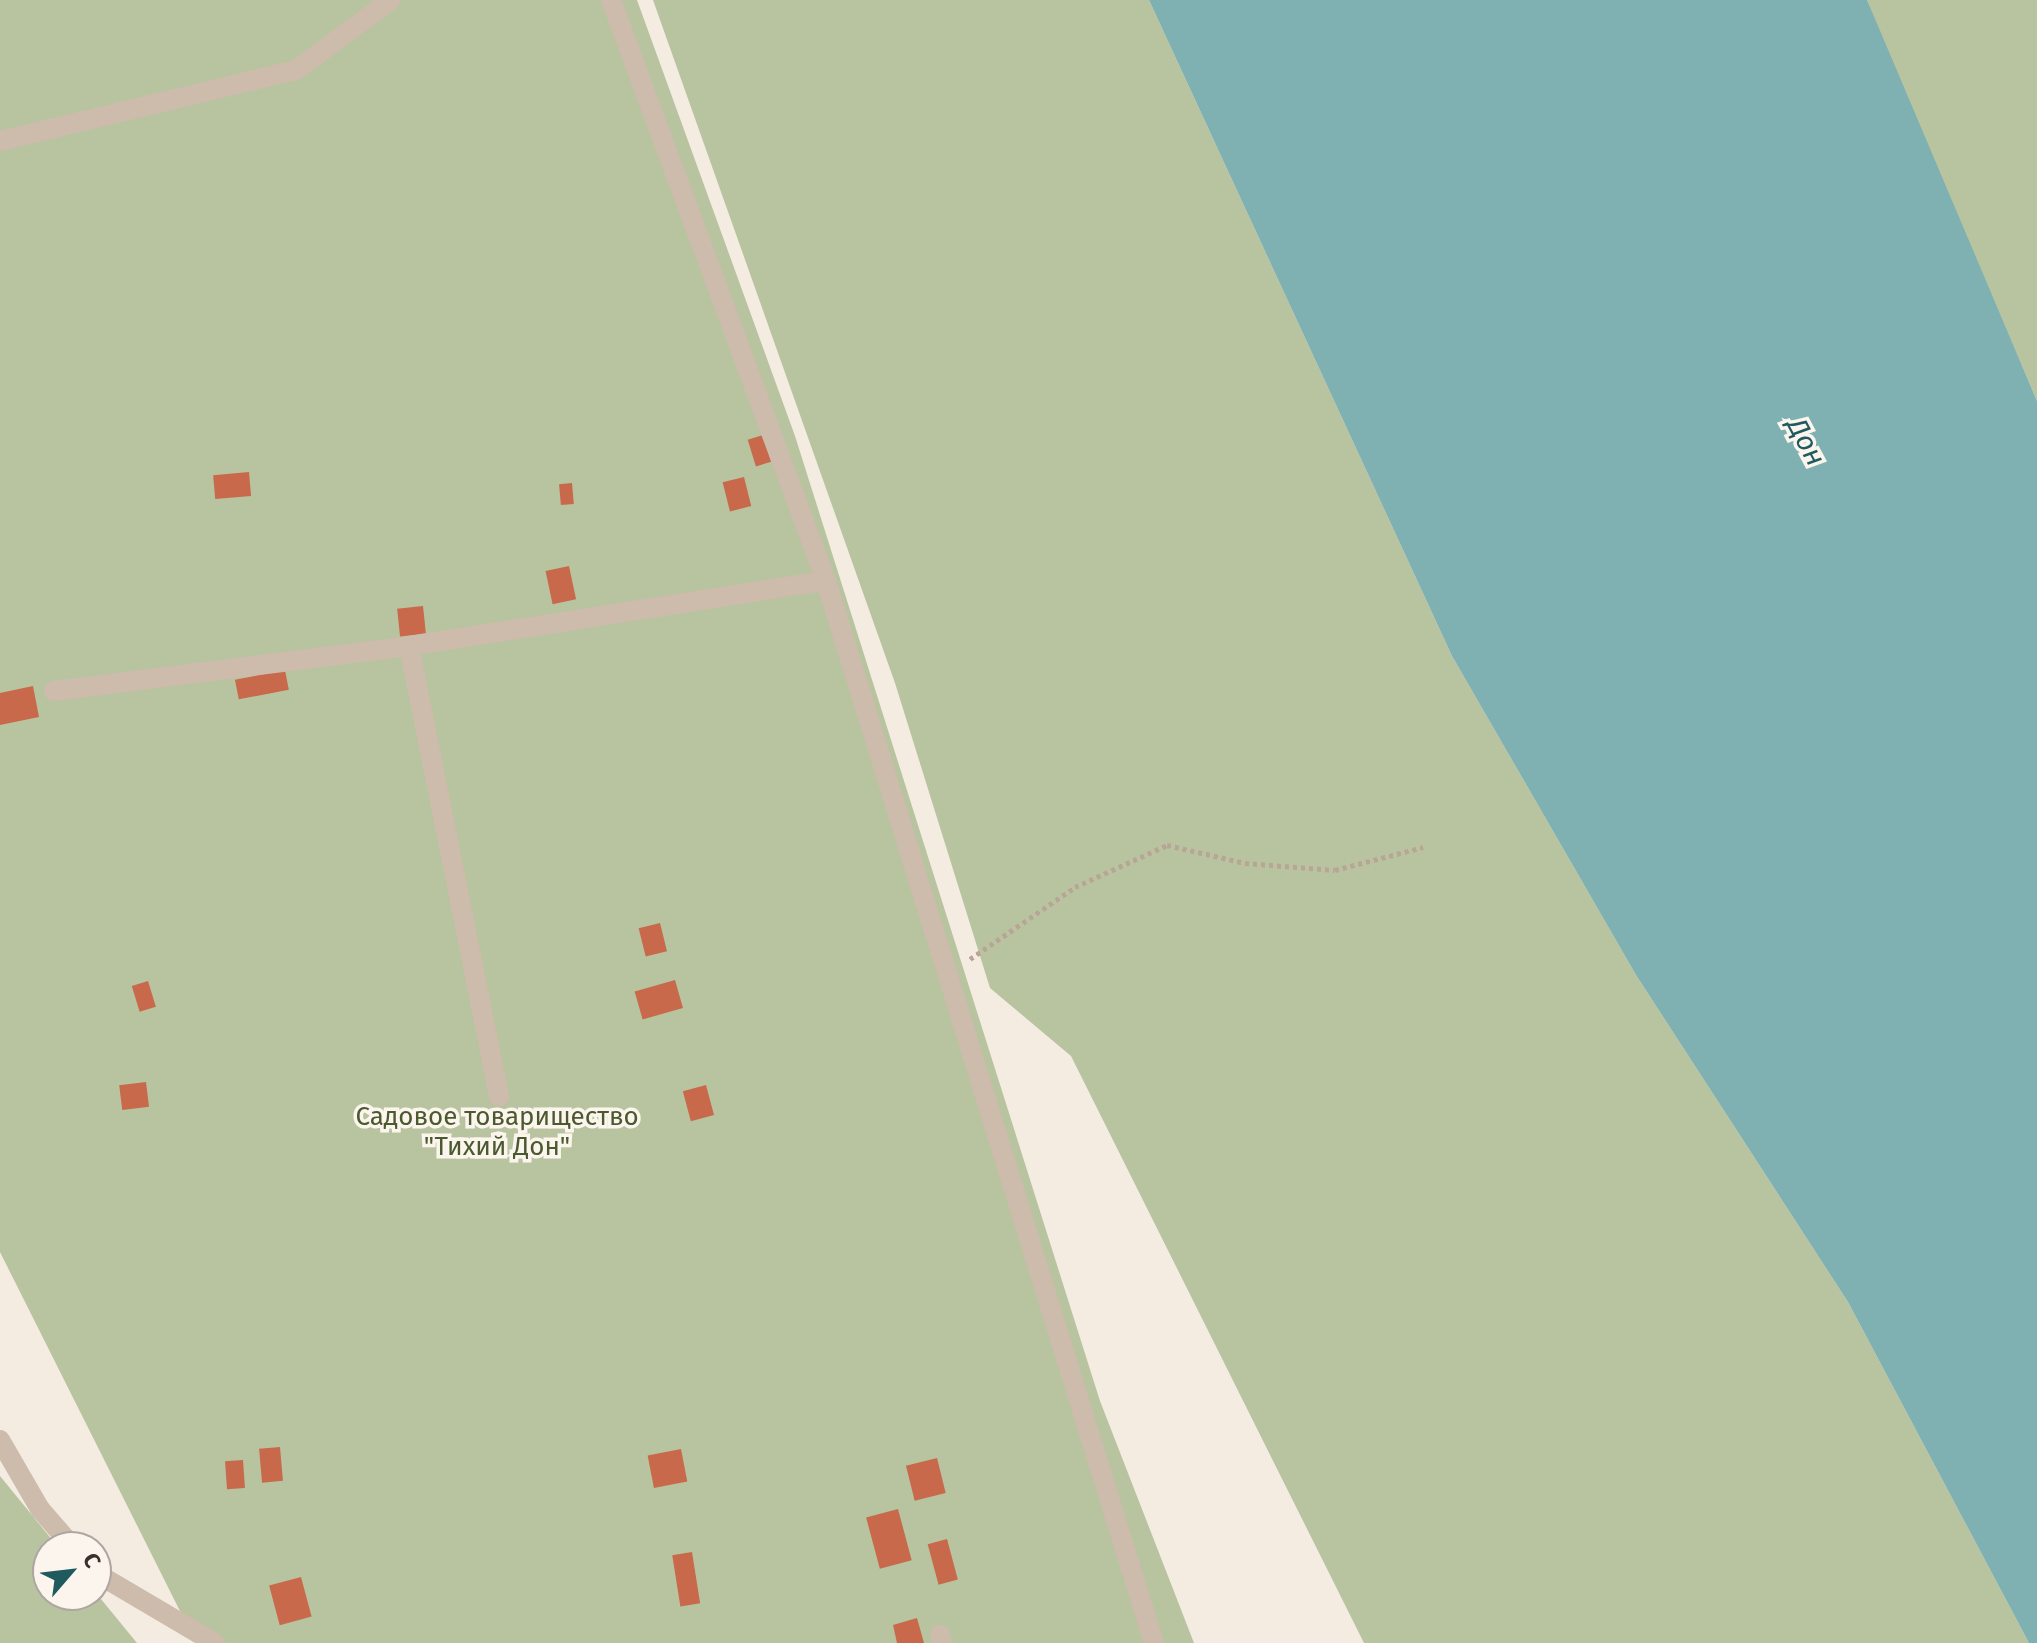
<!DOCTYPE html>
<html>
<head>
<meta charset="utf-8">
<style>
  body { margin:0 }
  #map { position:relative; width:2037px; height:1643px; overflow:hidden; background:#f4ebe1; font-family:"Fira Sans",sans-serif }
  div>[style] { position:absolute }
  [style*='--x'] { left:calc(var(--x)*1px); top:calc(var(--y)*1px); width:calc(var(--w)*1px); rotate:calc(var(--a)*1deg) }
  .green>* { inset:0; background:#b8c4a0 }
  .water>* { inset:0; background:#7fb0b2 }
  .building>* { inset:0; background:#c8694b; transform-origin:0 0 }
  .path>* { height:5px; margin-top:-2.5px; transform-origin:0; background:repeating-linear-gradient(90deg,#b9a596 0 4px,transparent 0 8px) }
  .minor>* { height:20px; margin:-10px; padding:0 10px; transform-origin:10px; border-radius:10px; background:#cdbbac }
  span { translate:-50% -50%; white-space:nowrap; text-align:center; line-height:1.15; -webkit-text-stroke:7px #fbf5ee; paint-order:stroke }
  .park-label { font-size:26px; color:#4a5a2e }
  .water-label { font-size:28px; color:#1f5a5e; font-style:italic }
  .north { position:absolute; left:32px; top:1531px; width:80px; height:80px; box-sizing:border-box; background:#fbf5ee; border:2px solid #aea6a0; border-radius:50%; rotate:62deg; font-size:22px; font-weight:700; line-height:32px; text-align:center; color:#3b302b }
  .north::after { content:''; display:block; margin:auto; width:28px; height:36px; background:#1f5a5e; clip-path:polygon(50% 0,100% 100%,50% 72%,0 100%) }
</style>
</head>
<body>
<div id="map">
  <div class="green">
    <div style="clip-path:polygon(0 0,637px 0,795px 436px,1100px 1401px,1194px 1643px,196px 1643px,0 1252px)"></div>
    <div style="clip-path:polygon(653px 0,1149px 0,1452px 656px,1636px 975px,1848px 1302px,2029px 1643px,1364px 1643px,1071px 1056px,990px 988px,895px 683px)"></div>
    <div style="clip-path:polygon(1867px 0,2037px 0,2037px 401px,1881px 37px)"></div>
    <div style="clip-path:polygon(0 1476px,58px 1547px,48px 1547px,48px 1595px,96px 1593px,137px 1643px,0 1643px)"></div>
  </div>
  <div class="water">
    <div style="clip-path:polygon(1149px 0,1867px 0,2037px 401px,2037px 1643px,2029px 1643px,1848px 1302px,1636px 975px,1452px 656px)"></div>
  </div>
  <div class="building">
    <div style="left:763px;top:435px;width:28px;height:16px;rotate:73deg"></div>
    <div style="left:249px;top:472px;width:24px;height:36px;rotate:85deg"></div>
    <div style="left:744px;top:477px;width:30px;height:22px;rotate:76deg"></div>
    <div style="left:572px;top:483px;width:21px;height:13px;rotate:85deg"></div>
    <div style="left:569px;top:566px;width:34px;height:24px;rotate:78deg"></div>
    <div style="left:423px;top:606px;width:28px;height:26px;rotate:84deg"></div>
    <div style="left:285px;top:670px;width:20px;height:51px;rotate:79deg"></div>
    <div style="clip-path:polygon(33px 686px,39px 717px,0 725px,0 693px)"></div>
    <div style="left:660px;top:923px;width:29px;height:22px;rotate:76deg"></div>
    <div style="left:675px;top:980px;width:29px;height:42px;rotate:74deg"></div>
    <div style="left:148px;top:981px;width:27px;height:17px;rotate:73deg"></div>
    <div style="left:146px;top:1082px;width:25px;height:27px;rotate:83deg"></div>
    <div style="left:706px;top:1085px;width:31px;height:24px;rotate:75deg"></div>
    <div style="left:280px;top:1447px;width:34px;height:21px;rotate:85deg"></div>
    <div style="left:681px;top:1449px;width:33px;height:34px;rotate:79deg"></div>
    <div style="left:937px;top:1458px;width:36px;height:32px;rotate:76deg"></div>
    <div style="left:243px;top:1460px;width:28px;height:18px;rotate:86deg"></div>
    <div style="left:898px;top:1509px;width:53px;height:33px;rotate:75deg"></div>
    <div style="left:947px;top:1539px;width:42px;height:20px;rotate:75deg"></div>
    <div style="left:692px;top:1552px;width:52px;height:20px;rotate:81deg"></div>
    <div style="left:301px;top:1577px;width:41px;height:33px;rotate:75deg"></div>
    <div style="clip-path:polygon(917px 1618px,924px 1643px,897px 1643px,893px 1625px)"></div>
  </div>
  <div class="path">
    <div style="--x:970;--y:959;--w:127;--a:-34.4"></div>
    <div style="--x:1075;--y:887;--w:101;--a:-24.5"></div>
    <div style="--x:1167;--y:845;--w:80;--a:13"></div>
    <div style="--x:1245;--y:863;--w:90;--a:4.4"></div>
    <div style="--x:1335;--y:870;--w:91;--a:-14.6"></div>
  </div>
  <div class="minor">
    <div style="--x:611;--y:0;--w:620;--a:69.69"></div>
    <div style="--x:826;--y:581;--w:1111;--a:72.84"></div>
    <div style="--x:0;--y:141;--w:304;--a:-13.5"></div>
    <div style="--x:296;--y:70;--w:118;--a:-36.4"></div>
    <div style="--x:409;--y:646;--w:459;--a:78.7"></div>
    <div style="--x:54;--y:691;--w:358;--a:-7.2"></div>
    <div style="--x:409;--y:646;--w:422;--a:-8.9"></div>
    <div style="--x:0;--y:1440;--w:80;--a:59.9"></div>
    <div style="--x:40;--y:1509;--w:50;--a:49"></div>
    <div style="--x:96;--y:1573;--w:138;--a:30.5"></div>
    <div style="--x:940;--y:1635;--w:8;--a:76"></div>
  </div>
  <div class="park-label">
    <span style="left:497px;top:1132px">Садовое товарищество<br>"Тихий Дон"</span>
  </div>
  <div class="water-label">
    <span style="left:1806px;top:442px;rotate:62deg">Дон</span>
  </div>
  <div class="north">С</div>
</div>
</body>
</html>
